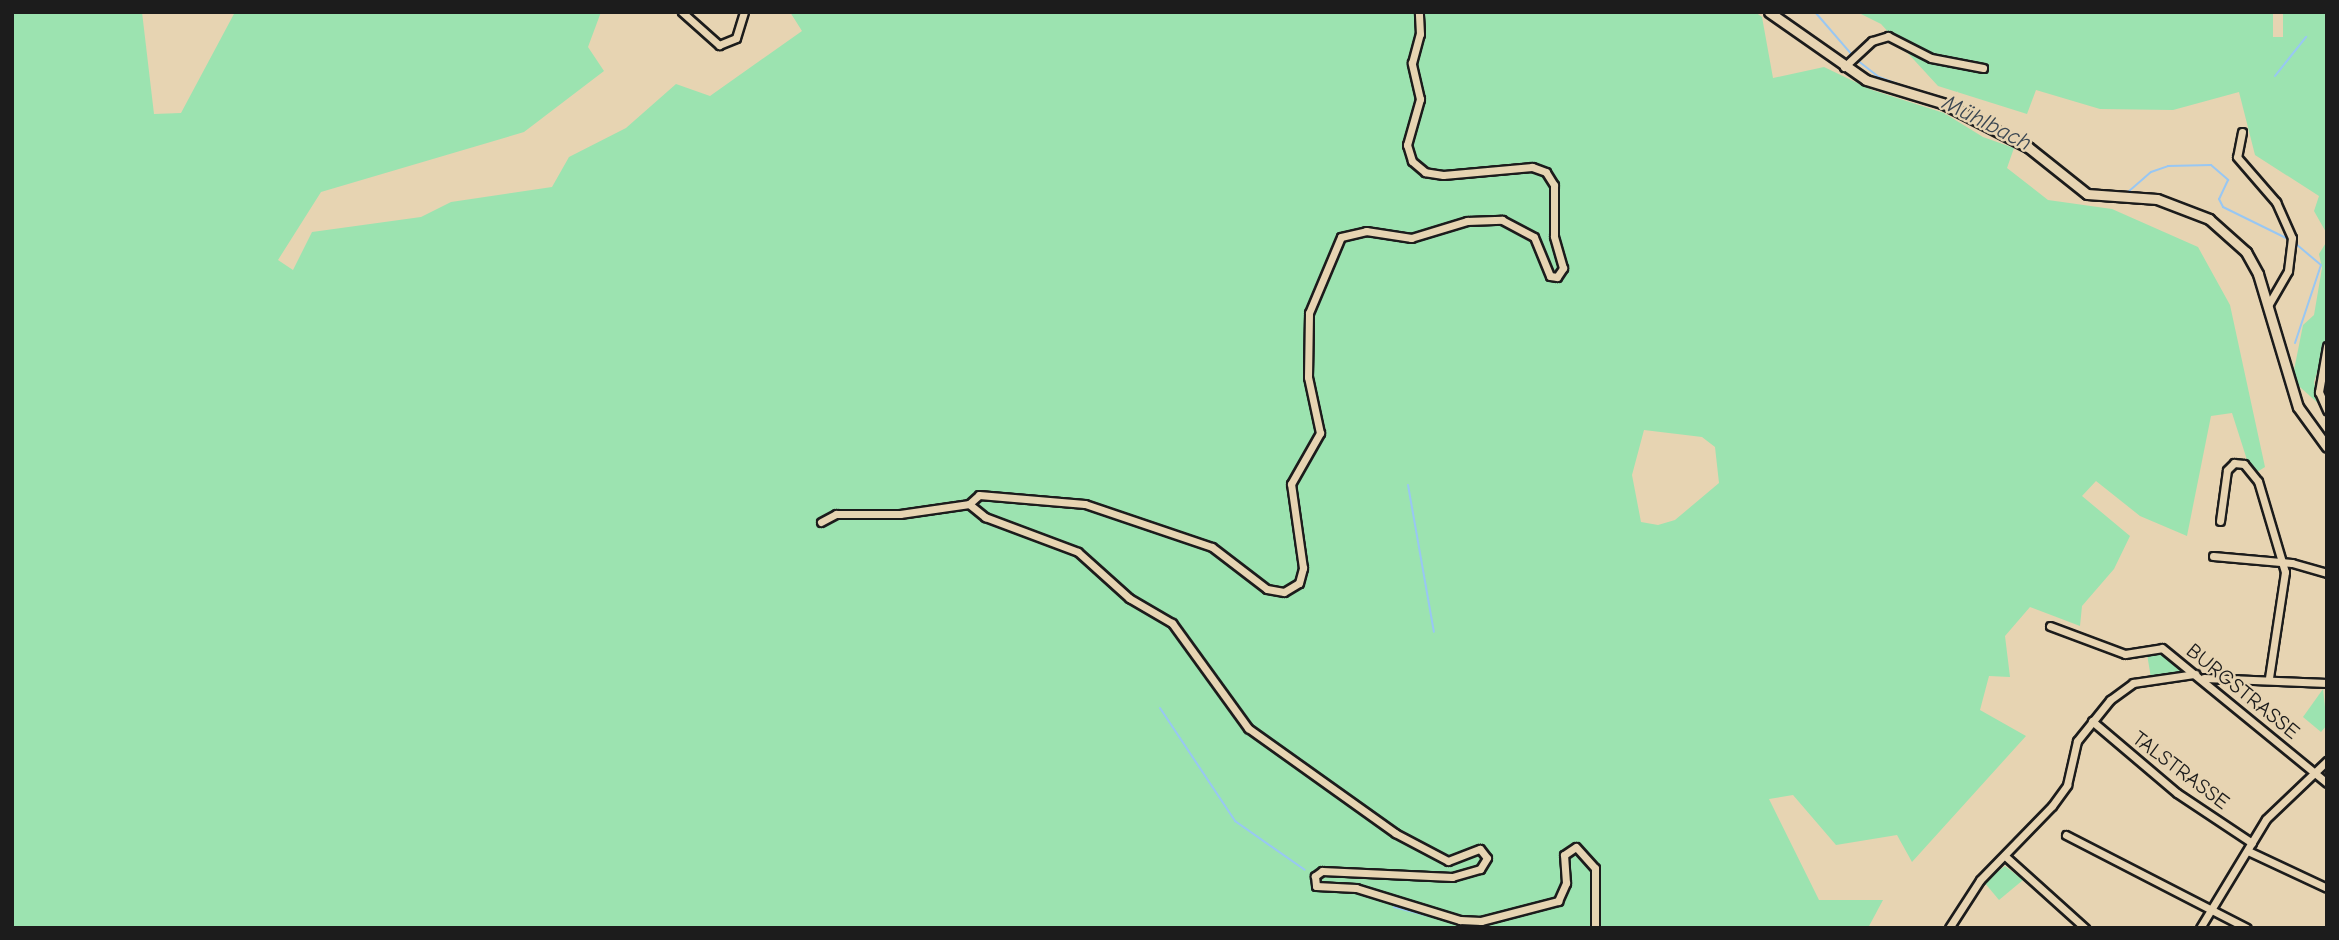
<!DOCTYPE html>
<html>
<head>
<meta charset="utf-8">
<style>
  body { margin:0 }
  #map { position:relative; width:2339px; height:940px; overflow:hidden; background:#e7d4b2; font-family:"Comic Neue",sans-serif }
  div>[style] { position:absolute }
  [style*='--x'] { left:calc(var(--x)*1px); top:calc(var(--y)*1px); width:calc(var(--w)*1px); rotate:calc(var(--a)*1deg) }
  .green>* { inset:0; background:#9ce3b0 }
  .stream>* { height:2px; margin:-1px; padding:0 1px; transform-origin:1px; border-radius:1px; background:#98c7f3 }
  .roads { filter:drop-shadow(2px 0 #1c1c1c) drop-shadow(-2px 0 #1c1c1c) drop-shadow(0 2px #1c1c1c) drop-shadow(0 -2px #1c1c1c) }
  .minor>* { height:7px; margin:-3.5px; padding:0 3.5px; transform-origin:3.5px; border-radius:3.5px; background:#e7d4b2 }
  .major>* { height:9px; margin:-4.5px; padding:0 4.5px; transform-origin:4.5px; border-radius:4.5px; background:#e7d4b2 }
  span { translate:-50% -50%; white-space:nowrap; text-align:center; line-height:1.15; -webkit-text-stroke:5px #e7d4b2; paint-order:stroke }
  .street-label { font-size:21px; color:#1c1c1c }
  .water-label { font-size:23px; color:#3b4752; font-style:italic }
  .frame { position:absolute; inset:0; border:14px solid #1c1c1c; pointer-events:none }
</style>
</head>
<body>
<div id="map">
  <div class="green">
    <div style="clip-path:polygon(evenodd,12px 12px,142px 12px,154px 114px,181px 113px,235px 12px,601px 12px,588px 47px,604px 71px,524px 132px,321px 192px,278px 260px,293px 270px,312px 232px,421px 217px,451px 202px,552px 187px,569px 157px,626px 128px,676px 84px,710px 96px,802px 31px,790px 12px,1755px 12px,1762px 17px,1773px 78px,1824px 67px,1872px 90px,1944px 113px,1983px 137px,2014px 148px,2007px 168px,2048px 200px,2112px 209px,2198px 247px,2230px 305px,2265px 467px,2257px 472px,2248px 463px,2232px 413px,2211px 416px,2187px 536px,2140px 516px,2096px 481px,2082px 496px,2130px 536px,2114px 569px,2082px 606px,2080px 626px,2030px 607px,2005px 636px,2010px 677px,1989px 676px,1980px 710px,2026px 736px,1912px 862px,1897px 835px,1836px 845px,1793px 795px,1769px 799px,1819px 900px,1883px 900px,1868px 928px,12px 928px,12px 12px,1644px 430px,1702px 437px,1715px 447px,1719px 483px,1675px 520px,1658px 525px,1641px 522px,1632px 475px,1644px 430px)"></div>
    <div style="clip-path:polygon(1857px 12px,2273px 12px,2273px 37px,2283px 37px,2283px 12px,2327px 12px,2327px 234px,2314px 211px,2319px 196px,2255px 155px,2239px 92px,2173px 110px,2100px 109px,2036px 90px,2027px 114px,1938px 86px,1881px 24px)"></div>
    <div style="clip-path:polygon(2327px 241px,2327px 342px,2314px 382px,2319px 404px,2292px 380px,2303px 325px,2314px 315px,2322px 268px,2319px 254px)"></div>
    <div style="clip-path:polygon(2162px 652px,2182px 667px,2182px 674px,2151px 678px,2147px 654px)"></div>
    <div style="clip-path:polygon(2323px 689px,2327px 725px,2321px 732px,2303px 717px)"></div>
    <div style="clip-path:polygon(2005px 866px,2023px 880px,1999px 900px,1984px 882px)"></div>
  </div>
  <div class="stream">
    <div style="--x:1815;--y:12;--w:58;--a:49.2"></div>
    <div style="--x:1857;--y:60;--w:28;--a:38"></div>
    <div style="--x:1879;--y:77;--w:85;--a:20.6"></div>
    <div style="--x:2275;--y:76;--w:50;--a:-51.5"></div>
    <div style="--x:2029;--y:143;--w:25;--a:37"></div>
    <div style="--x:2083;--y:186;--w:12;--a:20"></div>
    <div style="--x:2117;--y:192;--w:11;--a:0"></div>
    <div style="--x:2128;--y:192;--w:30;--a:-41"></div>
    <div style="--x:2151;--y:172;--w:18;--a:-19"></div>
    <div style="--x:2168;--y:166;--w:43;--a:-1.3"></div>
    <div style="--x:2211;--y:165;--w:23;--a:41"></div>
    <div style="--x:2228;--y:180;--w:21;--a:115"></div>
    <div style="--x:2219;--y:199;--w:9;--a:63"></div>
    <div style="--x:2223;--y:207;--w:72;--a:26.2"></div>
    <div style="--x:2295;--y:343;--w:82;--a:-71.6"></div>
    <div style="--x:2321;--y:265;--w:33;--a:-140"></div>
    <div style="--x:1408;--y:485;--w:149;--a:80"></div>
    <div style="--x:1160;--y:708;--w:136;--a:56.4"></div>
    <div style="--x:1235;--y:821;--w:85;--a:35"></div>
    <div style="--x:1394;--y:907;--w:84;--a:14.5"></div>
  </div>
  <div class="roads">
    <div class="minor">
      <div style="--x:682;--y:12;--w:50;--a:41.7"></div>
      <div style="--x:719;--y:45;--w:18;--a:-22"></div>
      <div style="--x:736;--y:38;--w:27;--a:-73"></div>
      <div style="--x:1844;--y:67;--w:38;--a:-43"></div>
      <div style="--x:1872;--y:41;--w:17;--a:-17"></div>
      <div style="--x:1888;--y:36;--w:48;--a:27.1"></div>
      <div style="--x:1931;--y:58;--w:53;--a:10.9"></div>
      <div style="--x:2242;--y:132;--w:25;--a:101"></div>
      <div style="--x:2237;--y:157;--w:60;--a:49.1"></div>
      <div style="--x:2276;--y:202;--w:39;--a:66"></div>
      <div style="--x:2292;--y:238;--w:33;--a:97"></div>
      <div style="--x:2288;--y:271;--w:39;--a:120"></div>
      <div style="--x:2327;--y:346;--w:47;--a:99.9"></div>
      <div style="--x:2319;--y:392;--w:20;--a:66"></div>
      <div style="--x:969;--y:504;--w:13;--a:-42"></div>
      <div style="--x:979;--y:495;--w:106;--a:4.9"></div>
      <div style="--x:1085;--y:504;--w:134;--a:18.7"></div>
      <div style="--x:1212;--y:547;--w:69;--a:37.4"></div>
      <div style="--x:1267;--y:589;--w:17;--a:10"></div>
      <div style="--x:1284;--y:592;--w:17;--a:-31"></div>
      <div style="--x:1299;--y:583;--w:16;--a:-75"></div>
      <div style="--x:1303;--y:568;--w:85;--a:-98.1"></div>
      <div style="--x:1291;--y:484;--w:59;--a:-60.4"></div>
      <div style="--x:1320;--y:433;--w:57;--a:-102.1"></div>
      <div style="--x:1308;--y:377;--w:64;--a:-89.1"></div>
      <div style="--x:1309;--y:313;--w:82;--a:-67.2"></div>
      <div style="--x:1341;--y:237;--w:26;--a:-13"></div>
      <div style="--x:1366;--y:231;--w:46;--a:8.8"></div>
      <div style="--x:1411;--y:238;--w:59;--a:-16.9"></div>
      <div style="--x:1467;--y:221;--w:35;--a:-2"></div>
      <div style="--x:1502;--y:220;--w:36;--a:28"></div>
      <div style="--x:1534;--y:237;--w:42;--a:67.7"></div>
      <div style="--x:1550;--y:276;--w:7;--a:8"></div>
      <div style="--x:1557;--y:277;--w:11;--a:-56"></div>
      <div style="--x:1563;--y:268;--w:33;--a:-106"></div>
      <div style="--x:1554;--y:236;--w:51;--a:-90"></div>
      <div style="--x:1554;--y:185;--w:15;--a:-122"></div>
      <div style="--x:1546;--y:172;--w:15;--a:-160"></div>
      <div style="--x:1532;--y:167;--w:89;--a:174.9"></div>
      <div style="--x:1443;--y:175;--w:18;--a:-171"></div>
      <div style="--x:1425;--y:172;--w:17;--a:-140"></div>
      <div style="--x:1412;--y:161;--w:17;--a:-107"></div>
      <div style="--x:1407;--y:145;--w:48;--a:-74.2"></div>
      <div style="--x:1420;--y:99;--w:37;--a:-103"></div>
      <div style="--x:1412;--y:63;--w:30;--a:-75"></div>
      <div style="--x:1420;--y:34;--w:22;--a:-93"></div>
      <div style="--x:969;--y:504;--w:21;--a:39"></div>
      <div style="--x:985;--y:517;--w:99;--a:20.6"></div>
      <div style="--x:1078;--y:552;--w:69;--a:42"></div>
      <div style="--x:1129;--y:598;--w:50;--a:30.2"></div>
      <div style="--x:1172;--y:623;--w:130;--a:54.1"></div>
      <div style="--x:1248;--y:728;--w:181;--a:35.5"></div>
      <div style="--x:1395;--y:833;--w:60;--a:27.8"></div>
      <div style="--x:1448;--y:861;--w:34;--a:-21"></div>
      <div style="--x:1480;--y:849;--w:11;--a:52"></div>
      <div style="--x:1487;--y:858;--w:13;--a:122"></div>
      <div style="--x:1480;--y:869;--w:29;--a:164"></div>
      <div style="--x:1452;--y:877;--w:130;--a:-177.4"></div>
      <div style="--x:1322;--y:871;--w:9;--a:144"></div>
      <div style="--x:1315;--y:876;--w:10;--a:84"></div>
      <div style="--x:1316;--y:886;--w:40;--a:2.9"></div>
      <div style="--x:1356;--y:888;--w:109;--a:17.1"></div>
      <div style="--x:1460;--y:920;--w:21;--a:3"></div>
      <div style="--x:1481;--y:921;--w:80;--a:-14.6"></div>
      <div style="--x:1558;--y:901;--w:20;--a:-66"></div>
      <div style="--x:1566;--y:883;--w:28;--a:-94"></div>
      <div style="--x:1564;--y:855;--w:14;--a:-34"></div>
      <div style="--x:1576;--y:847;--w:28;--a:48"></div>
      <div style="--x:1595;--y:868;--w:60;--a:90"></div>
      <div style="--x:2220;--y:521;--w:51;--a:-82.2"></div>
      <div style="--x:2227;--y:470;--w:10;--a:-45"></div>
      <div style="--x:2234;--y:463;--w:10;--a:6"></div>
      <div style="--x:2244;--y:464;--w:22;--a:51"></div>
      <div style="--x:2258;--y:481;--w:95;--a:73.5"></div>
      <div style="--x:2285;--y:572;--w:107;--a:98.6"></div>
      <div style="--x:821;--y:522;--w:17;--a:-28"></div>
      <div style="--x:836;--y:514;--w:64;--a:0"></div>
      <div style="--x:900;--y:514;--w:70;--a:-8.2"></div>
      <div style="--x:2213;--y:556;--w:79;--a:5.1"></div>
      <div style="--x:2292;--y:563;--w:36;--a:16"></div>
      <div style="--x:2050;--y:626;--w:80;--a:20.5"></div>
      <div style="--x:2125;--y:654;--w:37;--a:-9"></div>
      <div style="--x:2162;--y:648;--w:213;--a:39.3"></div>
      <div style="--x:2204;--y:678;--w:123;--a:2.3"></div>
      <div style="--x:2092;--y:721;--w:111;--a:40.3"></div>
      <div style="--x:2177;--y:793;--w:90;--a:33.7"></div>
      <div style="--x:2066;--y:835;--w:203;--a:27.2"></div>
      <div style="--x:2248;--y:851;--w:87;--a:25.1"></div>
      <div style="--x:2005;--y:856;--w:108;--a:42"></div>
      <div style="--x:1949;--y:928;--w:57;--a:-57.1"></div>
      <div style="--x:1980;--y:880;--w:103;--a:-45.8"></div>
      <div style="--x:2052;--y:806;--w:26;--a:-54"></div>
      <div style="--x:2067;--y:785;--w:45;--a:-77.2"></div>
      <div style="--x:2077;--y:741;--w:53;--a:-51.2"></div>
      <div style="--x:2110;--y:700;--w:29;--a:-36"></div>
      <div style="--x:2133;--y:683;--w:63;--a:-8.3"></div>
      <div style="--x:2200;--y:928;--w:127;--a:-58.8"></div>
      <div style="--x:2266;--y:819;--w:84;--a:-43.6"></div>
    </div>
    <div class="major">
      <div style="--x:1769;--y:12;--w:118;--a:35"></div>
      <div style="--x:1866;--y:80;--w:79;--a:16.8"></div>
      <div style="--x:1942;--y:103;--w:97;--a:27.1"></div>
      <div style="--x:2028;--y:147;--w:75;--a:38.5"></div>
      <div style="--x:2087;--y:194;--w:70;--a:4.1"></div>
      <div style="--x:2157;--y:199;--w:56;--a:21"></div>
      <div style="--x:2209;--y:219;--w:50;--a:41.7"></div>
      <div style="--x:2246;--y:252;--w:25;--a:61"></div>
      <div style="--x:2258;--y:274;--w:139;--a:73.3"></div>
      <div style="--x:2298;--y:407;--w:49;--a:54.1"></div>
    </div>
  </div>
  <div class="street-label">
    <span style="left:2243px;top:691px;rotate:39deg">BURGSTRASSE</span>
    <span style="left:2181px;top:770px;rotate:37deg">TALSTRASSE</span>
  </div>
  <div class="water-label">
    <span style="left:1987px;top:123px;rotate:27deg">Mühlbach</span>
  </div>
  <div class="frame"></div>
</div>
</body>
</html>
